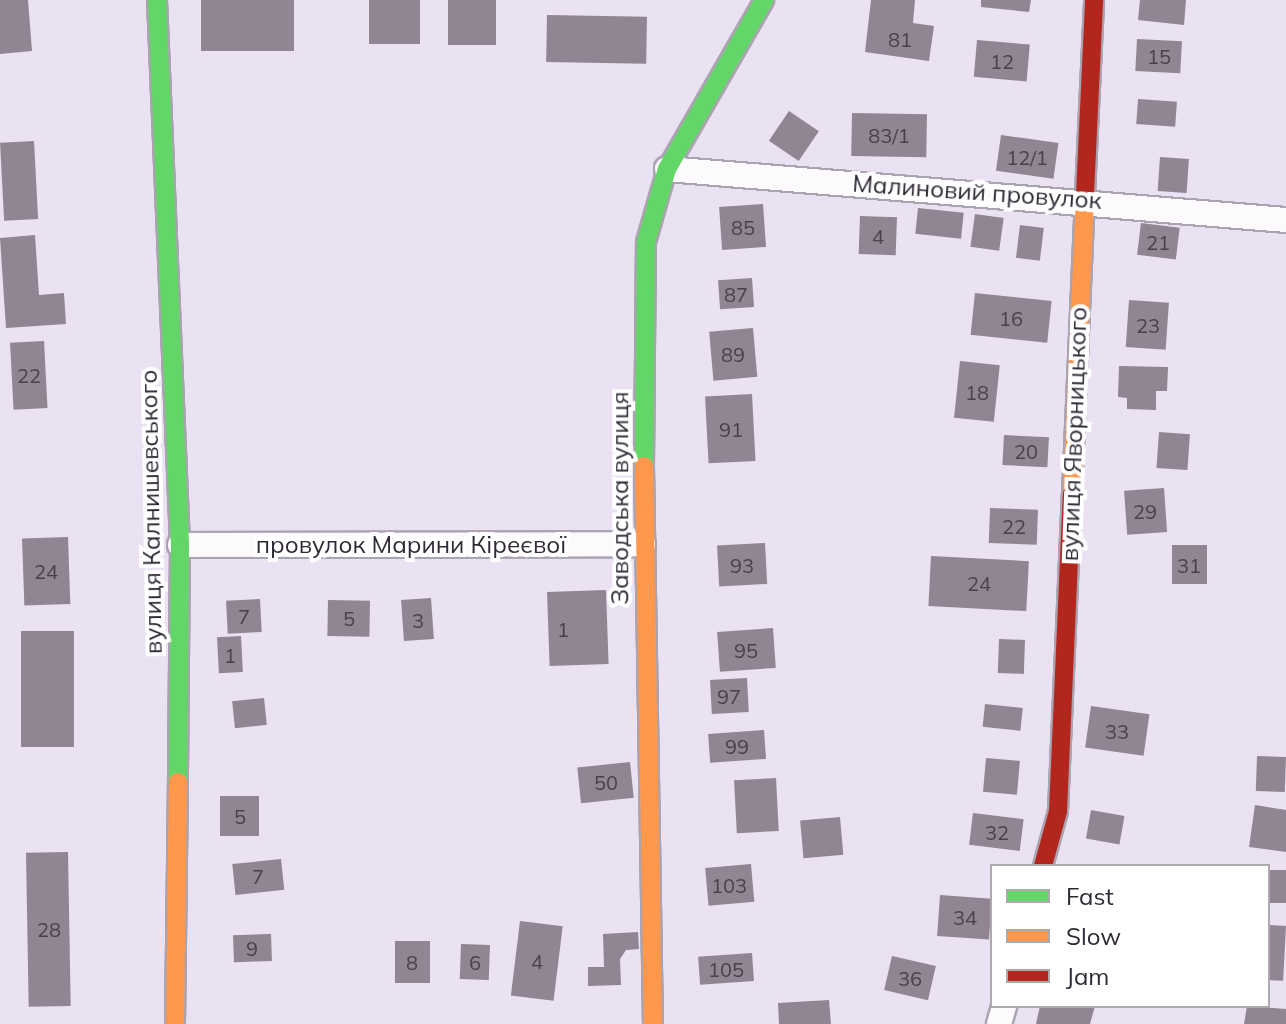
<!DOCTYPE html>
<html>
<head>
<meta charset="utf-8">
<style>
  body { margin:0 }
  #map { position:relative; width:1286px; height:1024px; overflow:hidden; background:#eae1f3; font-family:Mulish,sans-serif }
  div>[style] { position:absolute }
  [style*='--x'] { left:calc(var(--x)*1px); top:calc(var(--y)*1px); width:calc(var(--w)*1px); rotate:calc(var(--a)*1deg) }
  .building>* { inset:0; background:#918493; transform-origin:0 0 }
  .roads { filter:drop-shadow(2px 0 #aaa3b0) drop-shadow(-2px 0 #aaa3b0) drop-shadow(0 2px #aaa3b0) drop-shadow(0 -2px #aaa3b0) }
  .street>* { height:24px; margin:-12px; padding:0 12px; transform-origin:12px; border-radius:12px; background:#fcfafd }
  .fast>* { height:18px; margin:-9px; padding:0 9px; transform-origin:9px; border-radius:9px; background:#63d668 }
  .slow>* { height:18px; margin:-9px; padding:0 9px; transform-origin:9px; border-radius:9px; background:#ff974d }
  .jam>* { height:18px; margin:-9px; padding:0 9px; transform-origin:9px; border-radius:9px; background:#b3261e }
  span { translate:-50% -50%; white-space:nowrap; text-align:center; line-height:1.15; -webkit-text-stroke:8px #fff; paint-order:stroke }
  .number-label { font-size:20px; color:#49404d }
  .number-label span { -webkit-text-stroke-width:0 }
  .street-label { font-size:24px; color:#312a36 }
  .legend { position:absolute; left:990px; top:864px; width:280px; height:144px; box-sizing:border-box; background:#fff; border:2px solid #adaaaf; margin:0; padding:10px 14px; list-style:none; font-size:24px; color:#312a36 }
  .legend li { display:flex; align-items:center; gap:16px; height:40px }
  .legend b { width:40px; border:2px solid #adaaaf }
</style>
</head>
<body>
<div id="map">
  <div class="building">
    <div style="clip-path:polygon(0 0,28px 0,32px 51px,0 54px)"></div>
    <div style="left:201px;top:0;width:93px;height:51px"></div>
    <div style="left:369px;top:0;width:51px;height:44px"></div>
    <div style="left:448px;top:0;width:48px;height:45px"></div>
    <div style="clip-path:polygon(871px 0,915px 0,913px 23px,934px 26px,929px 61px,865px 52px)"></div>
    <div style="clip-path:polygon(981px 0,1031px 0,1029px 12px,981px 7px)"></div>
    <div style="clip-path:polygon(1140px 0,1186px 0,1184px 25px,1138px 20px)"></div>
    <div style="left:547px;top:15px;width:100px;height:47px;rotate:1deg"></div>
    <div style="left:1137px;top:39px;width:45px;height:32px;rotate:3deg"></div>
    <div style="left:977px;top:40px;width:53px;height:37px;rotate:5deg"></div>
    <div style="left:1138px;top:99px;width:39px;height:25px;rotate:4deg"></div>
    <div style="left:789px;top:111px;width:36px;height:36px;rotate:34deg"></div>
    <div style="left:852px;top:113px;width:75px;height:43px;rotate:1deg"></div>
    <div style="left:1001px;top:135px;width:58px;height:36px;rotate:8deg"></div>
    <div style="left:34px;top:141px;width:78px;height:34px;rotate:87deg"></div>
    <div style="left:1160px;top:157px;width:29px;height:34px;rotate:4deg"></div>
    <div style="left:763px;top:204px;width:43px;height:44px;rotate:86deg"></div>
    <div style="left:918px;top:208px;width:46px;height:26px;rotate:6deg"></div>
    <div style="left:975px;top:214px;width:29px;height:33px;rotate:8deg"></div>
    <div style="left:860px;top:216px;width:37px;height:38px;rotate:2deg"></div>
    <div style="left:1141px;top:223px;width:39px;height:32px;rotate:7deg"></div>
    <div style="left:1020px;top:225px;width:24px;height:33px;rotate:7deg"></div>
    <div style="clip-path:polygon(35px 235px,39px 295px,64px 293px,66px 324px,6px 328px,0 238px)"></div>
    <div style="left:752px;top:278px;width:29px;height:34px;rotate:86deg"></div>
    <div style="left:975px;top:293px;width:77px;height:42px;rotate:6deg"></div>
    <div style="left:1129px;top:300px;width:40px;height:47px;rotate:4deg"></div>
    <div style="left:753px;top:328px;width:49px;height:44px;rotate:85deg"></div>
    <div style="left:44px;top:341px;width:67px;height:34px;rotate:87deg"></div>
    <div style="left:960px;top:361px;width:40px;height:57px;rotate:6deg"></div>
    <div style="clip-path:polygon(1119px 366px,1168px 367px,1167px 391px,1156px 391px,1156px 410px,1127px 409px,1127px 398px,1118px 397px)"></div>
    <div style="left:752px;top:394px;width:67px;height:47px;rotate:87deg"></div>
    <div style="left:1159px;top:432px;width:31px;height:36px;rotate:4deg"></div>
    <div style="left:1004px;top:435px;width:45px;height:30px;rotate:3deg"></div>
    <div style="left:1164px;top:488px;width:44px;height:40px;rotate:86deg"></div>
    <div style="left:990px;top:508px;width:48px;height:35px;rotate:2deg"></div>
    <div style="left:68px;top:537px;width:67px;height:46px;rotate:88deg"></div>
    <div style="left:765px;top:543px;width:41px;height:48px;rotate:87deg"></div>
    <div style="left:1172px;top:545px;width:35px;height:39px"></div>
    <div style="left:931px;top:556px;width:98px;height:50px;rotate:3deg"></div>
    <div style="left:606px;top:590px;width:74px;height:59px;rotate:88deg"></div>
    <div style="left:431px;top:598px;width:41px;height:30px;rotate:86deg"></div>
    <div style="left:260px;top:599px;width:33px;height:34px;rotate:87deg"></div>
    <div style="left:328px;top:600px;width:42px;height:36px;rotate:1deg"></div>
    <div style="left:773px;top:628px;width:40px;height:56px;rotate:86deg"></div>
    <div style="left:21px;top:631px;width:53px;height:116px"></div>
    <div style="left:241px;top:636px;width:36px;height:24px;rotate:87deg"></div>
    <div style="left:999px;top:639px;width:26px;height:34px;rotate:2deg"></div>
    <div style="left:747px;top:678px;width:34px;height:37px;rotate:87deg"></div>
    <div style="left:264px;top:698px;width:27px;height:32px;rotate:84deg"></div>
    <div style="left:985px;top:704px;width:38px;height:23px;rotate:6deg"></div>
    <div style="left:1091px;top:706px;width:59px;height:42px;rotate:8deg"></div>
    <div style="left:764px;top:730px;width:29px;height:56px;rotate:86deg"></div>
    <div style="left:1257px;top:756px;width:29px;height:35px;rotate:2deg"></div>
    <div style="left:986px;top:758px;width:34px;height:34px;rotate:5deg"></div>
    <div style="left:630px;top:762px;width:36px;height:53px;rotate:84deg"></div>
    <div style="left:776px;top:778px;width:53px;height:42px;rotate:87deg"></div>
    <div style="left:220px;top:796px;width:39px;height:40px"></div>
    <div style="clip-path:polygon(1255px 805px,1286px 810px,1286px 852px,1249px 847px)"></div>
    <div style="left:1091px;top:810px;width:34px;height:29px;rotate:10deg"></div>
    <div style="left:973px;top:813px;width:51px;height:32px;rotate:7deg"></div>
    <div style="left:840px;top:817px;width:38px;height:40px;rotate:85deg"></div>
    <div style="left:68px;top:852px;width:154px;height:42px;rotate:89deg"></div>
    <div style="left:281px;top:859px;width:31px;height:49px;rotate:84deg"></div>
    <div style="left:751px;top:864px;width:38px;height:46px;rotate:85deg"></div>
    <div style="left:1286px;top:870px;width:33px;height:18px;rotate:90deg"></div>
    <div style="left:940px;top:895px;width:52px;height:41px;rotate:4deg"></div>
    <div style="left:520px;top:921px;width:43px;height:75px;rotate:7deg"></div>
    <div style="left:1268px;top:925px;width:18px;height:55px;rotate:3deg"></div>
    <div style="clip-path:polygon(638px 932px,639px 949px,626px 950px,620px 959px,621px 985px,588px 986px,588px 967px,604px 967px,603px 934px)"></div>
    <div style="left:271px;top:934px;width:27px;height:38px;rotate:88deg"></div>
    <div style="left:395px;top:941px;width:35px;height:42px"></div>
    <div style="left:461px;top:944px;width:29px;height:35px;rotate:2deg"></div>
    <div style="left:752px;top:953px;width:28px;height:54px;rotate:86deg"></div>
    <div style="left:892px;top:956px;width:45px;height:35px;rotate:13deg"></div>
    <div style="clip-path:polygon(829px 1000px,831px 1024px,779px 1024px,778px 1003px)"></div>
    <div style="clip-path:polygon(1040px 1006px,1095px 1006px,1090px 1024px,1036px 1024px)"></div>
    <div style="clip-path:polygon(1247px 1006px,1286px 1009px,1286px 1024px,1244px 1024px)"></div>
  </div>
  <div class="roads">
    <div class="street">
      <div style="--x:667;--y:169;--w:621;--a:4.71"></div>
      <div style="--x:180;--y:545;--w:463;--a:-0.1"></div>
      <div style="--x:999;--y:1024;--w:19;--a:-74"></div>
    </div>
    <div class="fast">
      <div style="--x:157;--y:0;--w:545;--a:87.58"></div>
      <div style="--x:180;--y:545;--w:237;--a:90.5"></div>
      <div style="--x:644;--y:466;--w:224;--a:-89.5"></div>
      <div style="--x:646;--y:242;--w:76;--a:-74"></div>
      <div style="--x:667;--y:169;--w:195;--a:-60.1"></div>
    </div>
    <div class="slow">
      <div style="--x:644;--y:466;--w:558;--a:89.08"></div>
      <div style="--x:1072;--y:494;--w:300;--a:-87.5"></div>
      <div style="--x:175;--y:1024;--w:242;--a:-89.3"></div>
    </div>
    <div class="jam">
      <div style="--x:1085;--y:194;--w:194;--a:-87.3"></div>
      <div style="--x:1043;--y:866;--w:57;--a:-74.7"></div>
      <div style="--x:1058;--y:811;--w:317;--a:-87.5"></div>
    </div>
  </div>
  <div class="number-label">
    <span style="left:900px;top:39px">81</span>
    <span style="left:1159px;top:56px">15</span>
    <span style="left:1002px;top:61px">12</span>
    <span style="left:889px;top:135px">83/1</span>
    <span style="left:1027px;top:157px">12/1</span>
    <span style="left:743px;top:227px">85</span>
    <span style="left:878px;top:236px">4</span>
    <span style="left:1158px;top:242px">21</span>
    <span style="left:736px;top:294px">87</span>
    <span style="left:1011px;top:318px">16</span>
    <span style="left:1148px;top:325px">23</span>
    <span style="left:733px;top:354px">89</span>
    <span style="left:29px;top:375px">22</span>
    <span style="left:977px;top:392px">18</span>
    <span style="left:731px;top:429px">91</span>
    <span style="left:1026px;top:451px">20</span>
    <span style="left:1145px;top:511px">29</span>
    <span style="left:1014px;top:526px">22</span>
    <span style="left:742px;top:565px">93</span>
    <span style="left:1189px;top:565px">31</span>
    <span style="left:46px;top:571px">24</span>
    <span style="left:979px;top:583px">24</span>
    <span style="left:244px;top:616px">7</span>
    <span style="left:349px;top:618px">5</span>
    <span style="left:418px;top:620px">3</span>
    <span style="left:563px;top:629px">1</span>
    <span style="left:746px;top:650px">95</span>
    <span style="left:230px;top:655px">1</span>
    <span style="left:729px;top:696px">97</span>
    <span style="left:1117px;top:731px">33</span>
    <span style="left:737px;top:746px">99</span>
    <span style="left:606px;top:782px">50</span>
    <span style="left:240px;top:816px">5</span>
    <span style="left:997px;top:832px">32</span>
    <span style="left:258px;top:876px">7</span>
    <span style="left:729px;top:885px">103</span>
    <span style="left:965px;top:917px">34</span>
    <span style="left:49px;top:929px">28</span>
    <span style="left:252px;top:948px">9</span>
    <span style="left:537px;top:961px">4</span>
    <span style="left:412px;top:962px">8</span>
    <span style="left:475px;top:962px">6</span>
    <span style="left:726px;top:969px">105</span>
    <span style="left:910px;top:978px">36</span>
  </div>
  <div class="street-label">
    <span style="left:977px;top:192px;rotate:4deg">Малиновий провулок</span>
    <span style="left:1074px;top:434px;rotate:-88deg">вулиця Яворницького</span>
    <span style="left:620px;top:498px;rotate:-90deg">Заводська вулиця</span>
    <span style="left:151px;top:512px;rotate:-91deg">вулиця Калнишевського</span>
    <span style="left:411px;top:545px">провулок Марини Кіреєвої</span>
  </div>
  <ul class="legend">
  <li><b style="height:10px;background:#63d668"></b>Fast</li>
  <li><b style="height:10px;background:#ff974d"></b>Slow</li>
  <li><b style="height:10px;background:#b3261e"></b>Jam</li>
  </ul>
</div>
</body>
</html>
